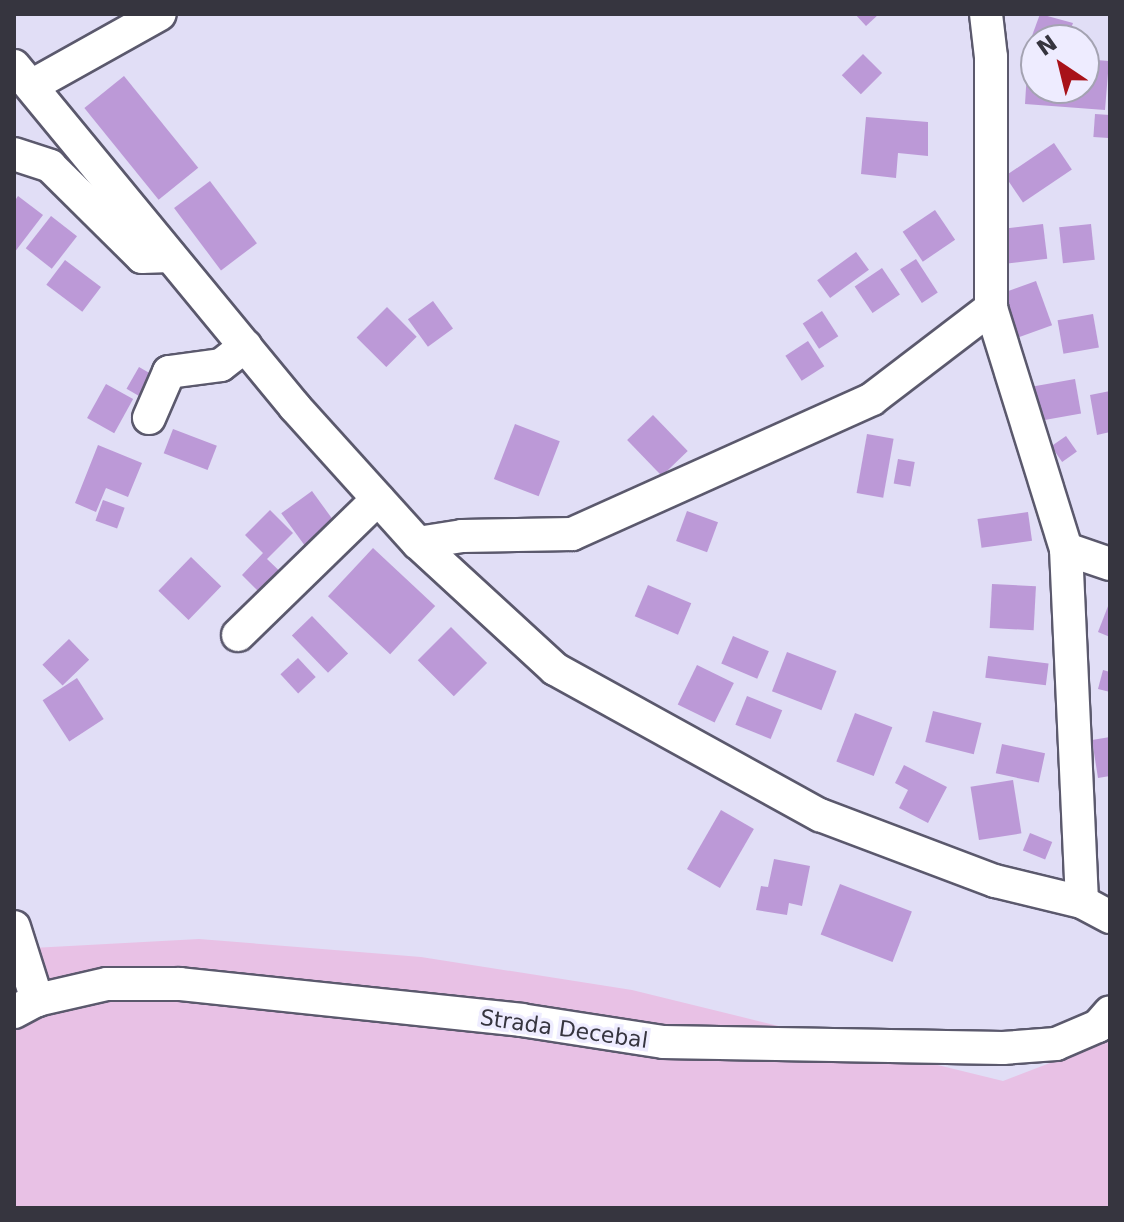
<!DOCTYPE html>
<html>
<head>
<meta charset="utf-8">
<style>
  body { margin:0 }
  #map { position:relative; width:1124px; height:1222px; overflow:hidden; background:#e1def6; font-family:"DejaVu Sans",sans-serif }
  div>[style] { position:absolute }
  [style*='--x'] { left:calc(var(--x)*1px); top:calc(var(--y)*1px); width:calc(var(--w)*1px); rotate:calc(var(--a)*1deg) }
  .green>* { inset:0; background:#e8c1e5 }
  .building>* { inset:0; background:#bc99d7; transform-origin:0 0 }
  .roads { filter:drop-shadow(2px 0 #5b596d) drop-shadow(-2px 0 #5b596d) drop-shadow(0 2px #5b596d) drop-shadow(0 -2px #5b596d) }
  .minor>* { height:32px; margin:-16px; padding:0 16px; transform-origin:16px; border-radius:16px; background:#fff }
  span { translate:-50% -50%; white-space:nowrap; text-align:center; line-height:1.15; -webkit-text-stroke:7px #eeecff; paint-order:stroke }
  .street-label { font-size:22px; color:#36353f }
  .frame { position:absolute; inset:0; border:16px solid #36353f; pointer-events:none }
  .north { position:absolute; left:1020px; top:24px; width:80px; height:80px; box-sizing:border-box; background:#eeecff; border:2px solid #a4a3b2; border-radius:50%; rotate:325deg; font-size:22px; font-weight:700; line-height:32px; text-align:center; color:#36353f }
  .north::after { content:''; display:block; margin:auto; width:28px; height:36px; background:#a81219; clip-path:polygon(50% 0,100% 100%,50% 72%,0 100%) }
</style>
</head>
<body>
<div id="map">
  <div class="green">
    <div style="clip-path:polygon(199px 939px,421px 957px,632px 990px,1003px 1081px,1110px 1040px,1110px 1208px,14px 1208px,14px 949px)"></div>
  </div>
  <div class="building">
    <div style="clip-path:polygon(855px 14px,879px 14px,866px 26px)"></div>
    <div style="clip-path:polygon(1040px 14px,1073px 23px,1067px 40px,1029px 44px)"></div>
    <div style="left:863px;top:54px;width:27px;height:30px;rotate:45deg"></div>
    <div style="clip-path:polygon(1028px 55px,1036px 56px,1036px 88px,1084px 88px,1084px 59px,1109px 61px,1105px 110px,1025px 104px)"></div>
    <div style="left:124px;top:76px;width:118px;height:51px;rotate:51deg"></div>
    <div style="left:1095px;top:114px;width:15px;height:23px;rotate:4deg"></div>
    <div style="clip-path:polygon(866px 117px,928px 122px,928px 156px,898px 153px,896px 178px,861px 174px)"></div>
    <div style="left:1054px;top:143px;width:32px;height:59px;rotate:56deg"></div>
    <div style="left:210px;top:181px;width:78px;height:45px;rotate:53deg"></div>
    <div style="clip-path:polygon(18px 196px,43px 215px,14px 253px,14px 202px)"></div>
    <div style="left:935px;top:210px;width:36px;height:39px;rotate:56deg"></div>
    <div style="left:51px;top:216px;width:33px;height:41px;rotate:38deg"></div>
    <div style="left:1043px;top:224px;width:35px;height:40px;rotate:83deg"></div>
    <div style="left:1091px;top:224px;width:36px;height:32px;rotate:84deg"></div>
    <div style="left:856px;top:252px;width:22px;height:48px;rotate:54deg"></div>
    <div style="left:916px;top:259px;width:40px;height:19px;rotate:57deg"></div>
    <div style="left:65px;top:260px;width:45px;height:31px;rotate:37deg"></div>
    <div style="left:882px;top:268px;width:32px;height:33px;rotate:56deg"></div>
    <div style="left:1036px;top:281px;width:47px;height:39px;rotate:70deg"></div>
    <div style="left:433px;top:301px;width:34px;height:31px;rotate:54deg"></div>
    <div style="left:387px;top:307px;width:42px;height:43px;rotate:45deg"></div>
    <div style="left:822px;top:311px;width:30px;height:23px;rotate:57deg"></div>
    <div style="left:1093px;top:314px;width:34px;height:36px;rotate:80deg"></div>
    <div style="left:808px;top:341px;width:30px;height:27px;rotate:57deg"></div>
    <div style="left:139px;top:367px;width:22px;height:25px;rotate:30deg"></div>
    <div style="left:1075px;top:379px;width:35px;height:47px;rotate:80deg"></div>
    <div style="left:106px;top:384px;width:31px;height:39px;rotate:29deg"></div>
    <div style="clip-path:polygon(1110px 391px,1110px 432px,1097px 435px,1090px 395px)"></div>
    <div style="left:653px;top:415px;width:50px;height:36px;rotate:46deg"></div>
    <div style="left:515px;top:424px;width:48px;height:59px;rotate:21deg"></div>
    <div style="left:173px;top:429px;width:47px;height:26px;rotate:21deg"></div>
    <div style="left:867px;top:434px;width:27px;height:60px;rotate:10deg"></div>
    <div style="left:1066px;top:436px;width:19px;height:18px;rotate:55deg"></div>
    <div style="clip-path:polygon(98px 445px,142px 463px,128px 497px,106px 488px,96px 512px,75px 503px)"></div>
    <div style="left:898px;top:459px;width:17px;height:25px;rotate:10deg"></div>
    <div style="left:312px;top:491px;width:51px;height:38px;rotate:54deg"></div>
    <div style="left:103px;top:500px;width:23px;height:22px;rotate:20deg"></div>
    <div style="clip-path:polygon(270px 510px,293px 533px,267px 559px,291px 582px,270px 603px,242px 575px,263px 553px,245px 535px)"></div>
    <div style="left:687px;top:511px;width:33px;height:32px;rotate:20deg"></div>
    <div style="left:1028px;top:512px;width:29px;height:51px;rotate:82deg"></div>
    <div style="left:373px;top:548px;width:85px;height:66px;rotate:43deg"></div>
    <div style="left:191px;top:557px;width:42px;height:47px;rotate:44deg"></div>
    <div style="left:992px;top:584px;width:44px;height:44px;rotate:3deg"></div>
    <div style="left:648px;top:585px;width:47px;height:34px;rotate:23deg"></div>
    <div style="clip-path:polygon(1110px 601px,1110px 637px,1098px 632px)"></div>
    <div style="left:312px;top:616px;width:52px;height:28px;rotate:46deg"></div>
    <div style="left:451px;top:627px;width:51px;height:47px;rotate:45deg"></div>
    <div style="left:733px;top:636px;width:39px;height:30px;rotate:23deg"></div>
    <div style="left:69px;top:639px;width:29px;height:37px;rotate:46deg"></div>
    <div style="left:787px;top:652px;width:53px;height:42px;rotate:21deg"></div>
    <div style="left:988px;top:656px;width:61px;height:22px;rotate:7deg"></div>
    <div style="left:298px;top:658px;width:26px;height:24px;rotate:47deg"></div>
    <div style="left:697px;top:665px;width:41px;height:44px;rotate:26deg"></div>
    <div style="clip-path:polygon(1103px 670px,1110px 672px,1110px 692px,1098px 689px)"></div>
    <div style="left:77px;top:678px;width:49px;height:41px;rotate:57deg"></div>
    <div style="left:747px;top:696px;width:38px;height:31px;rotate:22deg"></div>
    <div style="left:933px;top:711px;width:50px;height:32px;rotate:14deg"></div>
    <div style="left:855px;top:713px;width:40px;height:52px;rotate:21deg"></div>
    <div style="clip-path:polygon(1110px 737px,1110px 776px,1098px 778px,1092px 740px)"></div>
    <div style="left:1002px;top:744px;width:44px;height:30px;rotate:12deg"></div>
    <div style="clip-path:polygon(904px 765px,947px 787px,928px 823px,899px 808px,908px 790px,895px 783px)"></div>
    <div style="left:1013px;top:780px;width:54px;height:43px;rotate:81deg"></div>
    <div style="left:721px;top:810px;width:38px;height:68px;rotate:30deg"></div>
    <div style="left:1030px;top:833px;width:24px;height:19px;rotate:22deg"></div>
    <div style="clip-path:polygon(774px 859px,810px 866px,802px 906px,789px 903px,787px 915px,756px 910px,761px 886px,768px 887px)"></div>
    <div style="left:840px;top:884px;width:77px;height:54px;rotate:21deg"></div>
  </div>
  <div class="roads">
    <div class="minor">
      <div style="--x:986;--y:14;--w:43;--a:83.4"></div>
      <div style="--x:991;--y:57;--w:251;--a:90"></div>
      <div style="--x:991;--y:308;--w:252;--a:72.7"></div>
      <div style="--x:1066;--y:549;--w:353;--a:87.4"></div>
      <div style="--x:14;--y:66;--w:442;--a:50.5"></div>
      <div style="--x:295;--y:407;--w:183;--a:47.9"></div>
      <div style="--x:418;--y:543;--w:186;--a:42.6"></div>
      <div style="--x:555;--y:669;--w:303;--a:28.9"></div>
      <div style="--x:820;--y:815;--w:187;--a:20.7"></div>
      <div style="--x:995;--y:881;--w:89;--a:13.6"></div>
      <div style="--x:1082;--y:902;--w:32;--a:28"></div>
      <div style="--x:33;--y:85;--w:145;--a:-29.2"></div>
      <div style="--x:14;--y:154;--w:38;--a:18"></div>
      <div style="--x:50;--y:166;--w:129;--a:44.7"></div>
      <div style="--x:142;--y:257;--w:28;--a:-2"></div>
      <div style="--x:149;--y:418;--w:50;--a:-66.5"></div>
      <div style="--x:169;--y:372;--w:52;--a:-7.7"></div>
      <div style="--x:221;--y:365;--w:31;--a:-38"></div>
      <div style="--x:418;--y:543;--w:45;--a:-9"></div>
      <div style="--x:462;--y:536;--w:110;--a:-1"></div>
      <div style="--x:572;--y:534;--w:329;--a:-24.2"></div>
      <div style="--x:872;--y:399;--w:150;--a:-37.4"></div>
      <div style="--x:1066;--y:549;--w:46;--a:18.8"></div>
      <div style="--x:238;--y:635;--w:195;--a:-44.2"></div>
      <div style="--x:14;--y:927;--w:77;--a:72.5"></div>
      <div style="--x:14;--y:1012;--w:26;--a:-28"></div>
      <div style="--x:37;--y:1000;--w:72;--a:-12.9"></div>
      <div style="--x:107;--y:984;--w:73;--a:0"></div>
      <div style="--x:180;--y:984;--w:343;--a:6"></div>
      <div style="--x:521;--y:1020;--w:144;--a:8.8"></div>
      <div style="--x:663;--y:1042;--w:340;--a:1"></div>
      <div style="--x:1003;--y:1048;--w:53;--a:-4.3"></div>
      <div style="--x:1056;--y:1044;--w:46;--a:-23.2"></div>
      <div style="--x:1098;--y:1026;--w:18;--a:-49"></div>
    </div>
  </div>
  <div class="street-label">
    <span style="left:564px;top:1029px;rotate:8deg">Strada Decebal</span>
  </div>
  <div class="frame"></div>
  <div class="north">N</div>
</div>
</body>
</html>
